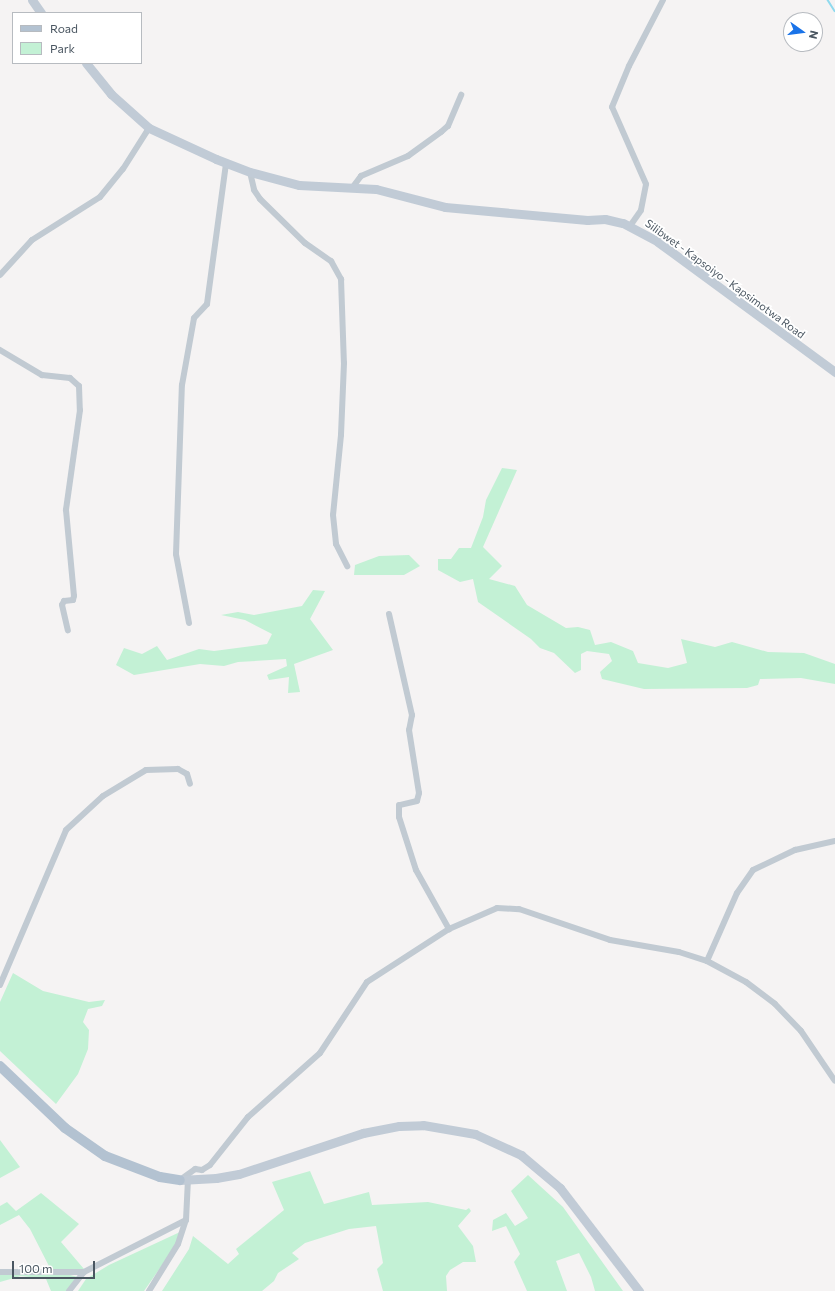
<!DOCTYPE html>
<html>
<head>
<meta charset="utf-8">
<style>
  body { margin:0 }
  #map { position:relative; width:835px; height:1291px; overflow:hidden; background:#f5f3f3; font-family:Commissioner,sans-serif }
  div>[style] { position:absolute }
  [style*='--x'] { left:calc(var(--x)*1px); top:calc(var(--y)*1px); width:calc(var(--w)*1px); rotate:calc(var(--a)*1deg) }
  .green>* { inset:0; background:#c3f1d5 }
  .stream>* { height:1.5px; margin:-0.75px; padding:0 0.75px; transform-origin:0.75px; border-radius:0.75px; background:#90daee }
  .street>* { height:6px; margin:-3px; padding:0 3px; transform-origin:3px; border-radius:3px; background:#c1cad2 }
  .secondary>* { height:9px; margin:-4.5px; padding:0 4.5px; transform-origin:4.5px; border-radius:4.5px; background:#c1cbd6 }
  .primary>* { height:10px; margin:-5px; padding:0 5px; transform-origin:5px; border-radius:5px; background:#b3c2d1 }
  span { translate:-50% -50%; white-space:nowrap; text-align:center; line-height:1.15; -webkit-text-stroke:3.5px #fff; paint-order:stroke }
  .street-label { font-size:11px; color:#4a5661 }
  .legend { position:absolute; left:12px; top:12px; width:130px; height:52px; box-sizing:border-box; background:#fff; border:1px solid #b7bbc0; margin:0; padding:5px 7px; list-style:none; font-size:12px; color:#4a5661 }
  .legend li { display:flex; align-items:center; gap:8px; height:20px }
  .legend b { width:20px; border:1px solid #b7bbc0 }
  .north { position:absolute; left:783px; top:12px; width:40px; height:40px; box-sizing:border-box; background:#fff; border:1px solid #b7bbc0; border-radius:50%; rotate:104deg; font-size:11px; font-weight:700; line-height:16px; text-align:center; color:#4a5661 }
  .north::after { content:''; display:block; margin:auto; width:14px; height:18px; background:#1a73e8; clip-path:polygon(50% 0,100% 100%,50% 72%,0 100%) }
  .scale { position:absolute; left:12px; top:1261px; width:83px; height:18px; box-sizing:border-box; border:2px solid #4a5661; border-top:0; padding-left:5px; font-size:12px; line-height:14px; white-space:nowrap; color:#4a5661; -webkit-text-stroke:3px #fff; paint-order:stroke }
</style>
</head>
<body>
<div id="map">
  <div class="green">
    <div style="clip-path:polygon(502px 468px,517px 470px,483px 547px,502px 566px,489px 579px,515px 586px,527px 605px,566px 628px,578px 627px,590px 630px,595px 645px,611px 642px,633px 651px,638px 663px,668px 668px,687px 663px,681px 639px,715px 647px,732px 642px,768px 652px,804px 653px,835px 664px,835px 684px,801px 678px,760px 679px,758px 685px,747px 688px,644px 689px,602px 679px,600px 672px,612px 661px,609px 654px,587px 651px,581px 654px,581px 670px,575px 673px,554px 653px,540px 648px,531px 639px,478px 602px,473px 579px,460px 582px,438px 570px,438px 559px,451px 559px,459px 548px,471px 548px,483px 517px,486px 500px)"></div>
    <div style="clip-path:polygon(409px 555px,420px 566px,404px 575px,354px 575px,355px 565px,379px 556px)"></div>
    <div style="clip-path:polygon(313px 590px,325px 591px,310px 619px,333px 650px,294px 664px,300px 692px,288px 693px,289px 677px,269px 680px,267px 675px,287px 666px,286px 659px,238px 662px,224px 666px,200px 664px,134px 675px,116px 665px,124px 648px,142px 654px,157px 646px,167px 660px,199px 649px,214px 651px,267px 644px,272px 634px,245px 620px,221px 615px,238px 612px,254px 615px,302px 606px)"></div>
    <div style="clip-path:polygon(13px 973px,43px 991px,89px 1002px,105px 1000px,102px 1006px,88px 1009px,83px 1022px,89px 1030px,88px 1049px,78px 1074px,56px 1104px,0 1051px,0 1002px)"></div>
    <div style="clip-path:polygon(0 1140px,20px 1167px,0 1178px)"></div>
    <div style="clip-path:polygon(310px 1171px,324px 1204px,369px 1192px,372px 1205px,428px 1202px,466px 1210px,469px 1208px,471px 1211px,458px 1226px,473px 1246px,476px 1262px,463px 1262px,450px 1270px,446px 1276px,447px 1291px,383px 1291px,377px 1269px,383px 1263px,376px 1226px,349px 1229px,305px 1243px,292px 1253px,299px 1259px,278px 1273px,274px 1281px,262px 1291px,162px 1291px,189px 1249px,193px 1236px,228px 1264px,239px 1254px,236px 1249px,284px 1210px,272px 1182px)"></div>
    <div style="clip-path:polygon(528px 1175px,563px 1207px,623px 1291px,595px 1291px,591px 1277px,579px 1253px,556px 1261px,567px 1291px,527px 1291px,514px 1262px,520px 1254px,506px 1226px,492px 1231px,493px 1220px,506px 1213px,515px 1226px,528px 1218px,511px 1191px)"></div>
    <div style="clip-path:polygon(41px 1193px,79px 1224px,61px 1242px,84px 1269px,51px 1270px,30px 1229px,19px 1215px,0 1225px,0 1206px,7px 1202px,16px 1211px)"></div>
    <div style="clip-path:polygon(180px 1232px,174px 1248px,144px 1291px,78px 1291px,86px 1279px,109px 1265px)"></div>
    <div style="clip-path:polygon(0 1275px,70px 1275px,78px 1277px,66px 1291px,51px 1291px,46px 1279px,21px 1276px,0 1282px)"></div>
  </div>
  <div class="stream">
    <div style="--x:828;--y:0;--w:13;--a:58"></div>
  </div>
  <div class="street">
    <div style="--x:250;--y:172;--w:18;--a:77"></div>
    <div style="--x:254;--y:190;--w:11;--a:56"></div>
    <div style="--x:260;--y:199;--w:63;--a:44.4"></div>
    <div style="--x:305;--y:243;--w:32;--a:35"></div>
    <div style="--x:331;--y:261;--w:21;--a:61"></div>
    <div style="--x:341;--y:279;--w:84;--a:88"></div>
    <div style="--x:344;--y:363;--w:72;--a:92.4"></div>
    <div style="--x:341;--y:435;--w:80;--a:95.7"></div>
    <div style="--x:333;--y:515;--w:29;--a:84"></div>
    <div style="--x:336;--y:544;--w:25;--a:63"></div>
    <div style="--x:352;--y:188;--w:15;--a:-53"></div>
    <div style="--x:361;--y:176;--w:51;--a:-23.1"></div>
    <div style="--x:408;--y:156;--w:41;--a:-36"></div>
    <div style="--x:441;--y:132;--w:9;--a:-41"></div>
    <div style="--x:448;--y:126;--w:34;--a:-67"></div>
    <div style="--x:630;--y:226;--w:19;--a:-55"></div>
    <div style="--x:641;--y:210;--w:26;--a:-79"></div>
    <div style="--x:646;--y:184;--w:84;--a:-113.8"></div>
    <div style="--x:612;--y:107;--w:44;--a:-67.5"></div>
    <div style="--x:629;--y:66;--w:74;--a:-62.7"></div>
    <div style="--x:0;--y:275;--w:47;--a:-47.6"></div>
    <div style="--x:32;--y:240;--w:80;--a:-32.3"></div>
    <div style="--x:100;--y:197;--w:36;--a:-51"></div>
    <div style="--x:123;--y:169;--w:49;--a:-57.6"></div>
    <div style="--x:0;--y:350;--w:49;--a:30.8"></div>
    <div style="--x:42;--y:375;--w:28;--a:6"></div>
    <div style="--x:70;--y:378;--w:12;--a:42"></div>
    <div style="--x:79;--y:386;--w:24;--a:88"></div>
    <div style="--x:80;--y:410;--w:101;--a:98"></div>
    <div style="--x:66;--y:510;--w:86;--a:84.7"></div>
    <div style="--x:74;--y:596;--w:4;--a:104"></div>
    <div style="--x:73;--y:600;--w:9;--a:174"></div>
    <div style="--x:64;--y:601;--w:4;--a:117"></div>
    <div style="--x:62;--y:605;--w:26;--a:77"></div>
    <div style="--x:389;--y:614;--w:104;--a:77.2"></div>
    <div style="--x:412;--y:715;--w:15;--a:101"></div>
    <div style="--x:409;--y:730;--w:64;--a:81"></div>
    <div style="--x:419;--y:793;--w:8;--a:104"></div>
    <div style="--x:417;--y:801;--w:18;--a:167"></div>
    <div style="--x:399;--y:805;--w:12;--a:90"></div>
    <div style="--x:399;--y:817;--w:56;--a:72.2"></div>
    <div style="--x:416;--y:870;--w:68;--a:60.8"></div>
    <div style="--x:189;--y:623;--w:70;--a:-100.7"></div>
    <div style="--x:176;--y:554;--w:169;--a:-88"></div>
    <div style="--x:182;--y:385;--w:68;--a:-79.8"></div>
    <div style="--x:194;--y:318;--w:19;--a:-47"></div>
    <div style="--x:207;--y:304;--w:142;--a:-82.3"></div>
    <div style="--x:707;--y:961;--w:74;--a:-66.2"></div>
    <div style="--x:737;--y:893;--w:28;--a:-55"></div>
    <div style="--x:753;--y:870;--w:47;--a:-25.5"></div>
    <div style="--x:795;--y:850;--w:41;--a:-12.7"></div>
    <div style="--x:0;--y:985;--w:168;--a:-66.9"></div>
    <div style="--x:66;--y:830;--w:50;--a:-42.6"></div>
    <div style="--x:103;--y:796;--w:50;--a:-31.2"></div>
    <div style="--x:146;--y:770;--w:32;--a:-2"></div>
    <div style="--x:178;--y:769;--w:10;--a:29"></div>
    <div style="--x:187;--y:774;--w:10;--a:73"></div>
    <div style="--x:180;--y:1180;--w:19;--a:-36"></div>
    <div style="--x:195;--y:1169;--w:7;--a:8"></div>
    <div style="--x:202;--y:1170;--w:9;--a:-32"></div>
    <div style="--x:210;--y:1165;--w:61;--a:-51.6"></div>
    <div style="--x:248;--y:1117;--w:96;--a:-41.6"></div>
    <div style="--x:320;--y:1053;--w:85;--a:-56.5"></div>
    <div style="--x:367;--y:982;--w:98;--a:-32.9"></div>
    <div style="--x:449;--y:929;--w:52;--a:-23.6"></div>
    <div style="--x:497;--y:908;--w:22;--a:3"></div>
    <div style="--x:519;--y:909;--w:96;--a:18.8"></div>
    <div style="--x:610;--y:940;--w:70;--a:9.9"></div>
    <div style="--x:679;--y:952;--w:29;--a:18"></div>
    <div style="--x:707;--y:961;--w:44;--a:28.3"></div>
    <div style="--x:746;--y:982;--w:36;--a:37"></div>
    <div style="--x:775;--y:1004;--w:37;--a:46"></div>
    <div style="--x:801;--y:1031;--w:60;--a:55.8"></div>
    <div style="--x:0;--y:1272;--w:84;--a:0"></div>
    <div style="--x:69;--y:1291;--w:24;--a:-52"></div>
    <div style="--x:84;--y:1272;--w:114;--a:-27"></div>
    <div style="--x:149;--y:1291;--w:55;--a:-58.3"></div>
    <div style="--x:178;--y:1244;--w:25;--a:-72"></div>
    <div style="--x:186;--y:1220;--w:41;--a:-87.2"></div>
  </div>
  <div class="secondary">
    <div style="--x:32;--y:0;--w:16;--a:55"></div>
    <div style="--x:86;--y:63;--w:40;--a:51"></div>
    <div style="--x:111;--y:94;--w:51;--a:41.8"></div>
    <div style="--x:149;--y:128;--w:74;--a:24.8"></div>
    <div style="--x:216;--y:159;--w:36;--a:21"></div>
    <div style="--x:250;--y:172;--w:51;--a:14.9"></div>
    <div style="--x:299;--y:185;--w:77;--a:3"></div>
    <div style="--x:376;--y:189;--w:71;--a:14.6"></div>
    <div style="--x:445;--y:207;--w:143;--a:5.2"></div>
    <div style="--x:587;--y:220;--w:18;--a:-3"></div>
    <div style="--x:605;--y:219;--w:18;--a:13"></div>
    <div style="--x:623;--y:223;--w:40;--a:28"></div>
    <div style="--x:658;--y:242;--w:220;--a:36.3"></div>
    <div style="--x:180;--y:1180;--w:36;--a:-3"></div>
    <div style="--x:216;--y:1178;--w:23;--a:-10"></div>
    <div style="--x:239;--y:1174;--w:131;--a:-18.3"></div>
    <div style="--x:363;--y:1133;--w:37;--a:-11"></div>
    <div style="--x:399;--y:1126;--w:24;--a:-2"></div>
    <div style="--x:423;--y:1125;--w:53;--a:9.8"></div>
    <div style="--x:475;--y:1134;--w:51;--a:24.5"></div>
    <div style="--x:521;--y:1155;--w:51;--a:40.2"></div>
    <div style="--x:560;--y:1188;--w:130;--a:52.5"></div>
  </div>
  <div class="primary">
    <div style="--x:0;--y:1066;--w:90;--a:43.6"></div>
    <div style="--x:65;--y:1128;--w:49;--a:35"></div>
    <div style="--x:105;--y:1156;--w:59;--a:20.9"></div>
    <div style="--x:160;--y:1177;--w:20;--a:9"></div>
  </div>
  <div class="street-label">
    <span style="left:725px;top:279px;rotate:36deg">Silibwet - Kapsoiyo - Kapsimotwa Road</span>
  </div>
  <ul class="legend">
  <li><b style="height:5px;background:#b3c2d1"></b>Road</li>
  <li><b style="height:11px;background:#c3f1d5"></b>Park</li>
  </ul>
  <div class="north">N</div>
  <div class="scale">100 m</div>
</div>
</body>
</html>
